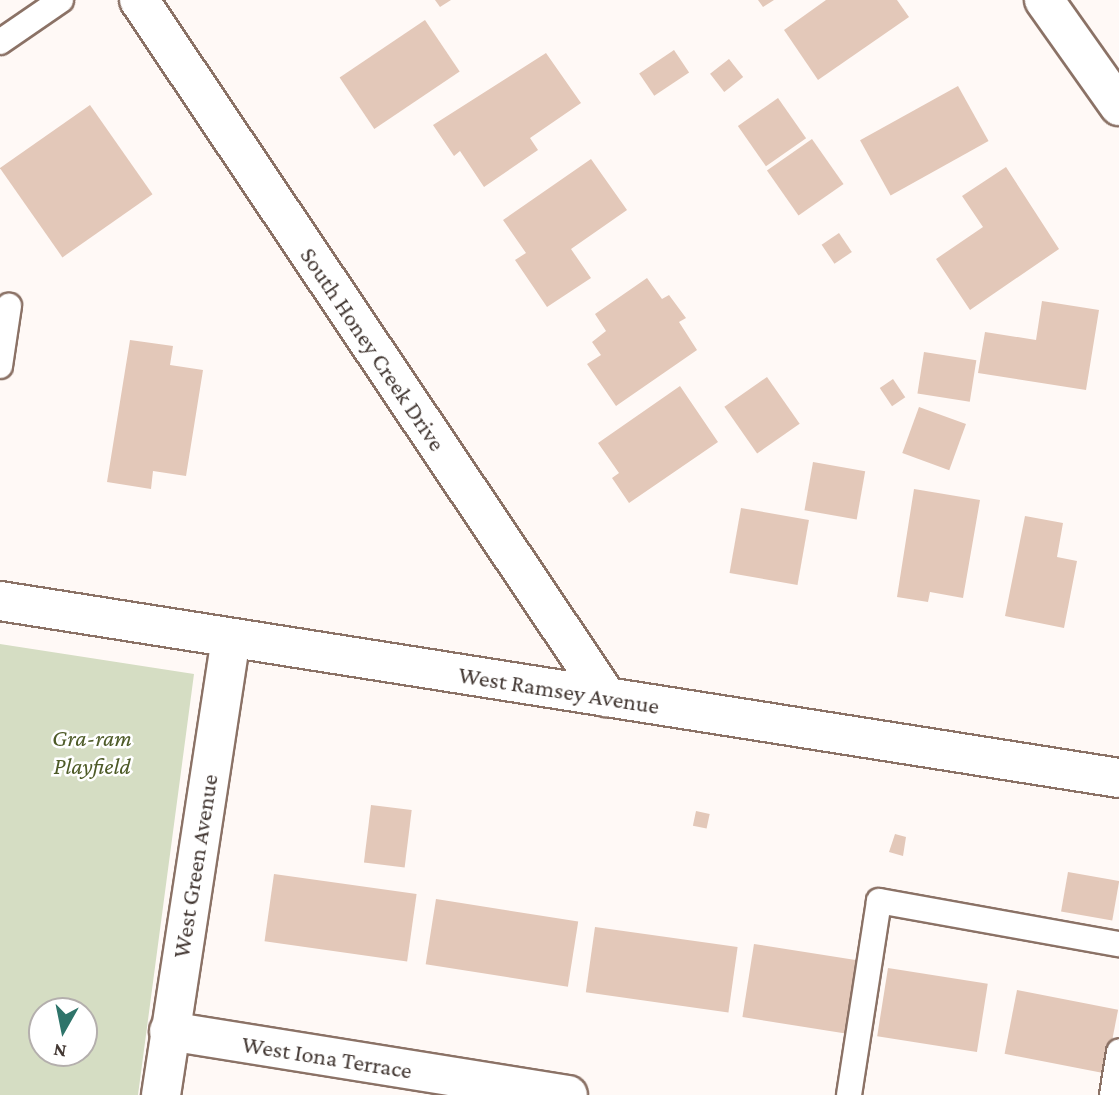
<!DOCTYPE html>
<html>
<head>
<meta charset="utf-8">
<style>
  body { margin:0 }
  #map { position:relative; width:1119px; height:1095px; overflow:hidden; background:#fff9f6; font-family:"Crimson Pro",serif }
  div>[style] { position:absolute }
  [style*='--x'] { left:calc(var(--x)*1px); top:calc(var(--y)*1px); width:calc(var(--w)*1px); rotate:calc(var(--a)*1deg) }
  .green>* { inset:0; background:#d5ddc3 }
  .building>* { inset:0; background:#e3c8b9; transform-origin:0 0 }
  .roads { filter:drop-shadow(2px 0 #8b7266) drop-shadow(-2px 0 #8b7266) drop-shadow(0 2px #8b7266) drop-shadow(0 -2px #8b7266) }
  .service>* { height:24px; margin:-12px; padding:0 12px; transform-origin:12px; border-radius:12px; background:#fff }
  .minor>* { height:38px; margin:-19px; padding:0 19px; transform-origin:19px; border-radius:19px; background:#fff }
  .tertiary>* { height:38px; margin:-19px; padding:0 19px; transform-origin:19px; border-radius:19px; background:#fff }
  span { translate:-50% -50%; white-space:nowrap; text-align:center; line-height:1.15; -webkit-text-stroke:5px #fff; paint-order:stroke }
  .street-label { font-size:24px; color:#433833 }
  .park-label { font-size:24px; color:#4d5a27; font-style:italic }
  .north { position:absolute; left:28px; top:997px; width:70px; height:70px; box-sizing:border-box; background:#fff; border:2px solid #b4afad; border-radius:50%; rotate:189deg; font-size:19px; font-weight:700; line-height:28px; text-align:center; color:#433833 }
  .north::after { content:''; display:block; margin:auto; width:24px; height:32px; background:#2e746a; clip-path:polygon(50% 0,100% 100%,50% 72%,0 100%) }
</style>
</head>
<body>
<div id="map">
  <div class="green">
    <div style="clip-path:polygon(evenodd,0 644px,194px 674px,138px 1095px,0 1095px,0 644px,42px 1011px,84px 1011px,84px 1053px,42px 1053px,42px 1011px)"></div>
  </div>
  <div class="building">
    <div style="clip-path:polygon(435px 0,451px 0,440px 7px)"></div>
    <div style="clip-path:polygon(758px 0,774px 0,763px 7px)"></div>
    <div style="clip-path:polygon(826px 0,897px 0,909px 17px,818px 80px,784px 30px)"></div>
    <div style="left:425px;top:20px;width:62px;height:103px;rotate:56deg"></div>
    <div style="left:674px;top:50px;width:27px;height:42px;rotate:56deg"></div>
    <div style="clip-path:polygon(546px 53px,581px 103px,530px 138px,538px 150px,484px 187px,460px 151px,454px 156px,433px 125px)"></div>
    <div style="left:729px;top:59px;width:23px;height:24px;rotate:52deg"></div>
    <div style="left:958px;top:86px;width:63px;height:112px;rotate:61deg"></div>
    <div style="left:778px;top:98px;width:49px;height:49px;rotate:55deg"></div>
    <div style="left:90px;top:105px;width:109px;height:110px;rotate:55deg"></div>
    <div style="left:812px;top:139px;width:55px;height:55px;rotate:55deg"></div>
    <div style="clip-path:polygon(591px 159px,627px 210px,571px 249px,591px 278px,547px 307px,515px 260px,526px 253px,503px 220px)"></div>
    <div style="clip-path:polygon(1006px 167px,1059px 249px,970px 310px,936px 259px,983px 227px,962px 196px)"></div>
    <div style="left:839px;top:233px;width:23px;height:21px;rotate:56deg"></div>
    <div style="clip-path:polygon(647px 278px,662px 299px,669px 295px,686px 318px,679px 322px,697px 350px,616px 406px,587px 364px,601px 355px,592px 342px,606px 331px,595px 314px)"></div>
    <div style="clip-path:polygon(1042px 301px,1099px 310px,1086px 390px,978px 373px,985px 332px,1036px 340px)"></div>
    <div style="clip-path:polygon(130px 340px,173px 346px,170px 365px,203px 370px,186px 476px,153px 471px,151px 489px,107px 482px)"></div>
    <div style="left:924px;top:352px;width:53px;height:42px;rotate:9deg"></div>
    <div style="left:767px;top:377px;width:57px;height:52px;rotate:55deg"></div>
    <div style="left:893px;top:379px;width:22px;height:16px;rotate:56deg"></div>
    <div style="clip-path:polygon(680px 386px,718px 442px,629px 503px,612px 478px,619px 473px,598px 443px)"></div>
    <div style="left:919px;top:407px;width:50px;height:49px;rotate:20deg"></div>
    <div style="left:813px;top:462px;width:53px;height:49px;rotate:10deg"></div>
    <div style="clip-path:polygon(914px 489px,980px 500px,963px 598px,930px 592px,928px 602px,897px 597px)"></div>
    <div style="left:741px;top:508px;width:69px;height:66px;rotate:10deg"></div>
    <div style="clip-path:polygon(1025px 516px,1063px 523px,1057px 557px,1077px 561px,1064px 628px,1005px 616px)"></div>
    <div style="left:371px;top:805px;width:41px;height:58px;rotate:7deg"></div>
    <div style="left:696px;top:811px;width:14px;height:15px;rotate:12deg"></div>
    <div style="clip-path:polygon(895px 834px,906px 837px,903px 856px,889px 852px)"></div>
    <div style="left:1068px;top:872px;width:52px;height:40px;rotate:10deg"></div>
    <div style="left:274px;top:874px;width:144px;height:68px;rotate:8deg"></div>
    <div style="left:436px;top:899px;width:144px;height:66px;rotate:9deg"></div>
    <div style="left:595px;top:927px;width:144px;height:66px;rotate:8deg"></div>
    <div style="left:754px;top:944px;width:106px;height:74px;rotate:9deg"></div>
    <div style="left:888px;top:968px;width:101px;height:69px;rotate:9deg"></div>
    <div style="left:1017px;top:990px;width:103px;height:65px;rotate:11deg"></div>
  </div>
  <div class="roads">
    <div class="service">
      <div style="--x:0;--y:42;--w:74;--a:-34.5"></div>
      <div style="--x:0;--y:366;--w:61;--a:-81.5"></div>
      <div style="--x:849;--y:1095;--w:196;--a:-81.2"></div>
      <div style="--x:879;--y:901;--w:244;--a:10.2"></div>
      <div style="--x:1112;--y:1095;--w:44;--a:-80.8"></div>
    </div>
    <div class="minor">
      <div style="--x:139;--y:0;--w:840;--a:56.12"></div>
      <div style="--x:1044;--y:0;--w:130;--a:54.7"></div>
      <div style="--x:169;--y:1031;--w:404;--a:9.1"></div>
      <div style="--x:161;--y:1095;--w:462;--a:-81.3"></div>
    </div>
    <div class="tertiary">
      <div style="--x:0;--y:601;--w:1133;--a:8.99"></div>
    </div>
  </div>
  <div class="street-label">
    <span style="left:373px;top:349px;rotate:56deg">South Honey Creek Drive</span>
    <span style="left:559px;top:690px;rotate:9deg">West Ramsey Avenue</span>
    <span style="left:195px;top:866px;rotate:-81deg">West Green Avenue</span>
    <span style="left:327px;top:1057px;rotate:9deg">West Iona Terrace</span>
  </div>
  <div class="park-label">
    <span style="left:92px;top:752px">Gra-ram<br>Playfield</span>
  </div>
  <div class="north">N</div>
</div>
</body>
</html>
